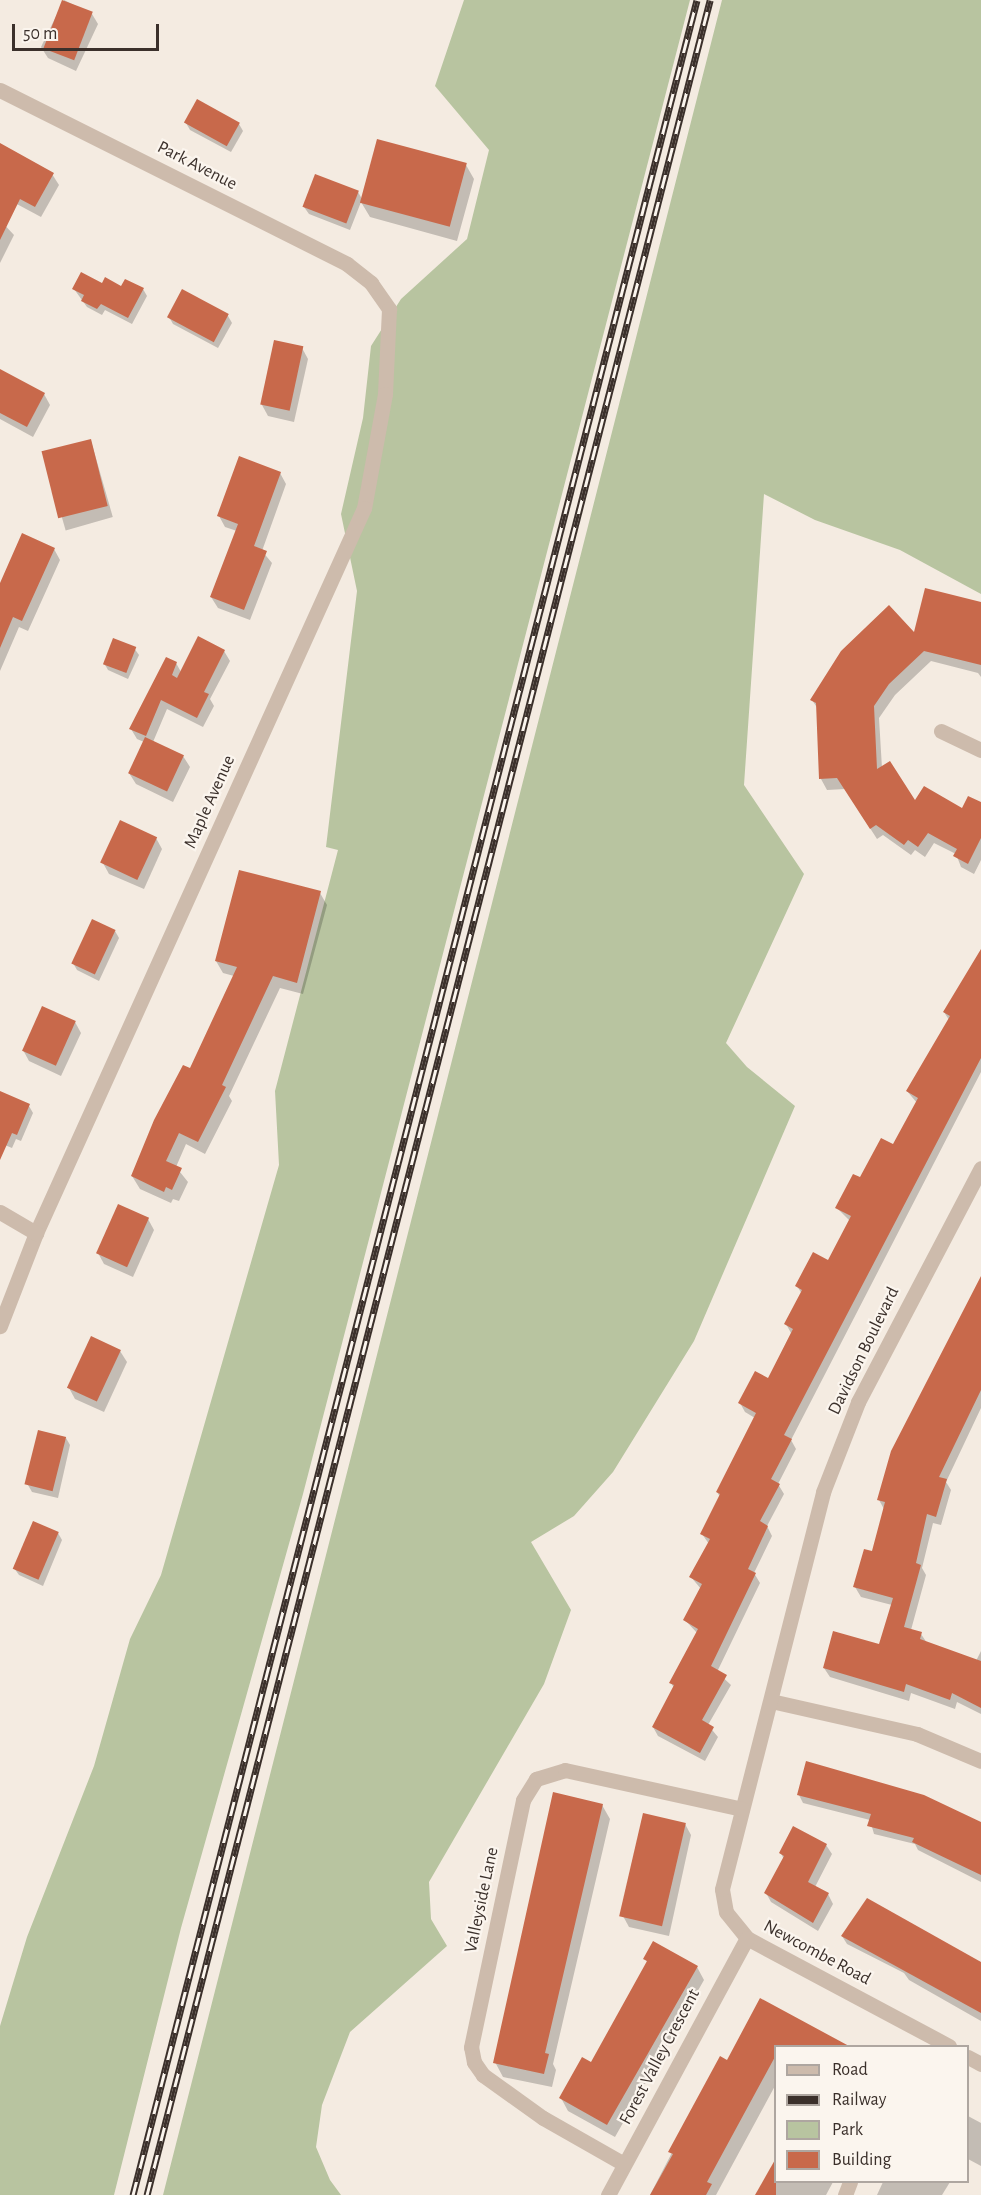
<!DOCTYPE html>
<html>
<head>
<meta charset="utf-8">
<style>
  body { margin:0 }
  #map { position:relative; width:981px; height:2195px; overflow:hidden; background:#f4ebe1; font-family:"Alegreya Sans",sans-serif }
  div>[style] { position:absolute }
  [style*='--x'] { left:calc(var(--x)*1px); top:calc(var(--y)*1px); width:calc(var(--w)*1px); rotate:calc(var(--a)*1deg) }
  .green>* { inset:0; background:#b8c4a0 }
  .shadow>* { inset:0; background:#0003; transform-origin:0 0 }
  .building>* { inset:0; background:#c8694b; transform-origin:0 0 }
  .minor>* { height:15px; margin:-7.5px; padding:0 7.5px; transform-origin:7.5px; border-radius:7.5px; background:#cdbbac }
  .rail>* { height:7px; margin-top:-3.5px; transform-origin:0; background:repeating-linear-gradient(90deg,#fbf5ee 0 14px,#3b302b 0 28px); box-sizing:border-box; border-block:2px solid #3b302b }
  span { translate:-50% -50%; white-space:nowrap; text-align:center; line-height:1.15; -webkit-text-stroke:4.5px #fbf5ee; paint-order:stroke }
  .street-label { font-size:18px; color:#3b302b }
  .legend { position:absolute; left:774px; top:2045px; width:195px; height:138px; box-sizing:border-box; background:#fbf5ee; border:2px solid #aea6a0; margin:0; padding:8px 10px; list-style:none; font-size:18px; color:#3b302b }
  .legend li { display:flex; align-items:center; gap:12px; height:30px }
  .legend b { width:30px; border:2px solid #aea6a0 }
  .scale { position:absolute; left:12px; top:24px; width:147px; height:27px; box-sizing:border-box; border:3px solid #3b302b; border-top:0; padding-left:8px; font-size:18px; line-height:21px; white-space:nowrap; color:#3b302b; -webkit-text-stroke:4px #fbf5ee; paint-order:stroke }
</style>
</head>
<body>
<div id="map">
  <div class="green">
    <div style="clip-path:polygon(464px 0,690px 0,303px 1494px,181px 1928px,114px 2195px,0 2195px,0 2026px,27px 1937px,94px 1766px,130px 1639px,161px 1575px,279px 1165px,275px 1091px,338px 850px,326px 847px,357px 591px,341px 514px,363px 418px,371px 346px,401px 299px,467px 239px,489px 150px,435px 86px)"></div>
    <div style="clip-path:polygon(722px 0,981px 0,981px 594px,900px 550px,815px 520px,764px 494px,744px 785px,804px 874px,726px 1043px,747px 1067px,795px 1106px,694px 1341px,613px 1472px,574px 1516px,531px 1542px,571px 1610px,544px 1684px,429px 1882px,431px 1919px,447px 1946px,350px 2032px,322px 2105px,316px 2147px,330px 2180px,341px 2195px,163px 2195px)"></div>
  </div>
  <div class="shadow">
    <div style="clip-path:polygon(64px 0,92px 14px,98px 24px,76px 71px,48px 58px,41px 47px)"></div>
    <div style="clip-path:polygon(186px 123px,239px 124px,243px 131px,231px 152px,190px 130px)"></div>
    <div style="clip-path:polygon(0 145px,52px 174px,59px 185px,41px 217px,0 195px)"></div>
    <div style="clip-path:polygon(466px 165px,474px 179px,457px 241px,370px 217px,361px 202px,350px 230px,309px 214px,304px 207px,358px 192px,362px 199px)"></div>
    <div style="clip-path:polygon(0 220px,14px 235px,0 263px)"></div>
    <div style="clip-path:polygon(103px 285px,143px 289px,147px 296px,132px 324px,105px 310px,102px 315px,87px 307px,74px 289px)"></div>
    <div style="clip-path:polygon(228px 316px,232px 323px,218px 348px,173px 324px,169px 317px)"></div>
    <div style="clip-path:polygon(302px 348px,308px 359px,294px 422px,268px 416px,262px 405px)"></div>
    <div style="clip-path:polygon(0 371px,44px 394px,50px 405px,33px 437px,0 419px)"></div>
    <div style="left:91px;top:441px;width:79px;height:49px;rotate:74deg"></div>
    <div style="clip-path:polygon(280px 473px,286px 484px,262px 551px,272px 563px,250px 620px,218px 608px,211px 597px,237px 531px,225px 527px,219px 516px)"></div>
    <div style="clip-path:polygon(54px 549px,60px 560px,28px 631px,19px 627px,0 671px,0 585px)"></div>
    <div style="clip-path:polygon(981px 605px,981px 677px,978px 673px,931px 661px,895px 695px,879px 718px,882px 768px,915px 802px,963px 810px,981px 804px,981px 860px,974px 874px,961px 867px,956px 854px,934px 843px,925px 857px,915px 850px,911px 855px,883px 835px,877px 839px,845px 789px,827px 790px,821px 779px,818px 709px,812px 700px,915px 635px)"></div>
    <div style="clip-path:polygon(134px 648px,139px 655px,128px 679px,108px 670px,104px 663px)"></div>
    <div style="clip-path:polygon(224px 651px,230px 661px,210px 699px,214px 706px,203px 727px,167px 709px,153px 742px,183px 756px,190px 767px,173px 802px,136px 784px,129px 773px,144px 742px,137px 739px,131px 729px,176px 663px,181px 672px)"></div>
    <div style="clip-path:polygon(156px 838px,162px 849px,144px 889px,109px 874px,103px 863px)"></div>
    <div style="clip-path:polygon(320px 893px,327px 905px,303px 994px,280px 988px,229px 1096px,232px 1101px,205px 1154px,186px 1144px,176px 1167px,188px 1182px,179px 1201px,173px 1199px,171px 1203px,140px 1189px,132px 1176px,190px 1070px,234px 976px,223px 973px,216px 961px)"></div>
    <div style="clip-path:polygon(115px 931px,119px 938px,99px 981px,77px 970px,73px 963px)"></div>
    <div style="clip-path:polygon(981px 952px,981px 1072px,791px 1440px,796px 1449px,778px 1484px,784px 1494px,767px 1526px,772px 1536px,754px 1573px,760px 1583px,717px 1672px,731px 1685px,708px 1725px,718px 1737px,705px 1761px,658px 1736px,653px 1727px,674px 1688px,671px 1683px,698px 1634px,685px 1620px,701px 1589px,691px 1577px,709px 1544px,702px 1534px,720px 1497px,717px 1492px,755px 1418px,745px 1412px,740px 1403px,768px 1380px,791px 1333px,786px 1324px,802px 1294px,797px 1286px,829px 1262px,850px 1221px,837px 1208px,894px 1147px,917px 1103px,907px 1091px,949px 1020px,944px 1012px)"></div>
    <div style="clip-path:polygon(75px 1022px,81px 1033px,61px 1076px,29px 1061px,23px 1050px)"></div>
    <div style="clip-path:polygon(7px 1096px,29px 1106px,33px 1113px,21px 1141px,16px 1139px,12px 1148px,0 1143px,0 1111px)"></div>
    <div style="clip-path:polygon(148px 1219px,154px 1230px,133px 1277px,104px 1264px,98px 1253px)"></div>
    <div style="clip-path:polygon(981px 1285px,981px 1408px,946px 1482px,951px 1490px,941px 1525px,933px 1523px,922px 1568px,926px 1575px,911px 1630px,921px 1634px,927px 1643px,976px 1661px,981px 1651px,981px 1714px,957px 1702px,955px 1709px,911px 1693px,909px 1701px,830px 1677px,824px 1668px,880px 1646px,892px 1605px,861px 1597px,855px 1587px,873px 1553px,884px 1509px,879px 1500px)"></div>
    <div style="clip-path:polygon(120px 1351px,127px 1362px,104px 1412px,75px 1399px,69px 1388px)"></div>
    <div style="clip-path:polygon(66px 1438px,70px 1445px,58px 1498px,32px 1492px,28px 1485px)"></div>
    <div style="clip-path:polygon(58px 1533px,62px 1540px,43px 1586px,19px 1575px,14px 1568px)"></div>
    <div style="clip-path:polygon(799px 1795px,981px 1824px,981px 1882px,918px 1850px,915px 1844px,874px 1834px,870px 1820px,803px 1803px)"></div>
    <div style="clip-path:polygon(602px 1805px,610px 1819px,553px 2064px,556px 2070px,552px 2087px,503px 2077px,495px 2062px)"></div>
    <div style="clip-path:polygon(685px 1824px,691px 1835px,669px 1936px,629px 1927px,623px 1916px)"></div>
    <div style="clip-path:polygon(826px 1845px,832px 1854px,815px 1887px,828px 1894px,833px 1904px,818px 1931px,771px 1902px,766px 1893px,784px 1860px,781px 1853px)"></div>
    <div style="clip-path:polygon(842px 1936px,981px 1962px,981px 2021px,909px 1980px,904px 1973px,847px 1944px)"></div>
    <div style="clip-path:polygon(645px 1959px,697px 1967px,704px 1980px,615px 2137px,568px 2111px,561px 2098px,592px 2065px,648px 1963px)"></div>
    <div style="clip-path:polygon(760px 2000px,846px 2046px,776px 2046px,776px 2084px,716px 2195px,650px 2195px,721px 2058px,727px 2062px)"></div>
    <div style="clip-path:polygon(968px 2116px,981px 2123px,981px 2166px,968px 2159px)"></div>
    <div style="clip-path:polygon(776px 2182px,833px 2182px,826px 2195px,757px 2195px)"></div>
    <div style="clip-path:polygon(883px 2182px,950px 2182px,942px 2195px,877px 2195px)"></div>
  </div>
  <div class="building">
    <div style="left:62px;top:0;width:33px;height:52px;rotate:21deg"></div>
    <div style="left:197px;top:99px;width:49px;height:27px;rotate:29deg"></div>
    <div style="left:377px;top:139px;width:93px;height:66px;rotate:15deg"></div>
    <div style="clip-path:polygon(0 143px,54px 173px,35px 207px,20px 199px,0 240px)"></div>
    <div style="left:315px;top:174px;width:47px;height:35px;rotate:21deg"></div>
    <div style="clip-path:polygon(81px 272px,102px 283px,105px 277px,121px 286px,125px 279px,144px 288px,128px 318px,101px 304px,97px 309px,81px 301px,84px 295px,72px 289px)"></div>
    <div style="left:182px;top:289px;width:53px;height:32px;rotate:28deg"></div>
    <div style="left:274px;top:340px;width:30px;height:66px;rotate:12deg"></div>
    <div style="clip-path:polygon(0 369px,45px 393px,27px 427px,0 413px)"></div>
    <div style="left:91px;top:439px;width:69px;height:51px;rotate:76deg"></div>
    <div style="clip-path:polygon(239px 456px,281px 472px,254px 546px,267px 551px,244px 610px,210px 597px,238px 524px,217px 516px)"></div>
    <div style="clip-path:polygon(22px 533px,55px 548px,22px 621px,13px 617px,0 648px,0 583px)"></div>
    <div style="clip-path:polygon(925px 588px,981px 602px,981px 665px,924px 651px,889px 684px,874px 706px,877px 769px,890px 761px,915px 800px,924px 786px,962px 808px,968px 796px,981px 802px,981px 838px,968px 864px,953px 856px,957px 849px,928px 833px,918px 847px,908px 840px,904px 845px,876px 825px,870px 829px,837px 778px,819px 779px,816px 703px,810px 700px,841px 651px,889px 605px,914px 632px)"></div>
    <div style="clip-path:polygon(198px 636px,225px 650px,204px 692px,209px 694px,197px 718px,161px 700px,146px 736px,129px 729px,166px 657px,177px 662px,172px 675px,177px 678px)"></div>
    <div style="left:113px;top:638px;width:25px;height:28px;rotate:21deg"></div>
    <div style="left:145px;top:737px;width:43px;height:40px;rotate:25deg"></div>
    <div style="left:120px;top:820px;width:41px;height:47px;rotate:25deg"></div>
    <div style="clip-path:polygon(239px 870px,321px 891px,297px 983px,273px 976px,222px 1085px,226px 1087px,198px 1142px,179px 1133px,166px 1161px,182px 1168px,172px 1190px,166px 1187px,164px 1192px,131px 1176px,154px 1120px,183px 1065px,190px 1068px,237px 967px,215px 961px)"></div>
    <div style="left:92px;top:919px;width:26px;height:49px;rotate:25deg"></div>
    <div style="clip-path:polygon(981px 949px,981px 1058px,784px 1435px,792px 1439px,771px 1479px,780px 1484px,760px 1521px,768px 1526px,748px 1569px,756px 1573px,711px 1666px,727px 1675px,702px 1720px,714px 1727px,700px 1753px,652px 1727px,674px 1685px,669px 1683px,698px 1629px,683px 1620px,702px 1584px,689px 1577px,710px 1539px,700px 1534px,720px 1494px,716px 1492px,756px 1413px,738px 1403px,755px 1371px,768px 1378px,793px 1329px,784px 1324px,802px 1290px,795px 1286px,813px 1252px,828px 1260px,851px 1216px,835px 1208px,853px 1174px,860px 1177px,881px 1138px,893px 1144px,918px 1098px,906px 1091px,950px 1016px,943px 1012px)"></div>
    <div style="left:42px;top:1006px;width:37px;height:49px;rotate:24deg"></div>
    <div style="clip-path:polygon(0 1091px,30px 1104px,17px 1135px,12px 1133px,0 1160px)"></div>
    <div style="left:118px;top:1204px;width:34px;height:54px;rotate:24deg"></div>
    <div style="clip-path:polygon(981px 1276px,981px 1390px,939px 1477px,947px 1479px,936px 1517px,927px 1514px,916px 1563px,921px 1565px,904px 1627px,922px 1632px,920px 1639px,981px 1661px,981px 1708px,952px 1693px,950px 1700px,906px 1684px,904px 1692px,823px 1668px,833px 1631px,879px 1644px,893px 1598px,853px 1587px,864px 1549px,872px 1551px,885px 1502px,877px 1500px,891px 1451px)"></div>
    <div style="left:91px;top:1336px;width:33px;height:57px;rotate:25deg"></div>
    <div style="left:38px;top:1430px;width:29px;height:56px;rotate:14deg"></div>
    <div style="left:33px;top:1521px;width:28px;height:52px;rotate:23deg"></div>
    <div style="clip-path:polygon(806px 1761px,924px 1795px,981px 1822px,981px 1875px,912px 1842px,914px 1838px,867px 1826px,871px 1814px,797px 1795px)"></div>
    <div style="clip-path:polygon(553px 1792px,603px 1804px,545px 2053px,549px 2054px,544px 2074px,493px 2063px)"></div>
    <div style="left:643px;top:1813px;width:44px;height:106px;rotate:13deg"></div>
    <div style="clip-path:polygon(793px 1826px,827px 1844px,808px 1882px,829px 1893px,813px 1923px,764px 1893px,784px 1856px,779px 1853px)"></div>
    <div style="clip-path:polygon(867px 1898px,981px 1962px,981px 2013px,841px 1936px)"></div>
    <div style="clip-path:polygon(653px 1941px,698px 1966px,607px 2125px,559px 2098px,582px 2057px,591px 2062px,647px 1961px,643px 1959px)"></div>
    <div style="clip-path:polygon(760px 1998px,849px 2046px,776px 2046px,776px 2055px,707px 2182px,712px 2184px,706px 2195px,650px 2195px,673px 2154px,668px 2152px,720px 2056px,727px 2060px)"></div>
    <div style="clip-path:polygon(776px 2158px,776px 2195px,755px 2195px)"></div>
  </div>
  <div class="minor">
    <div style="--x:0;--y:90;--w:388;--a:26.6"></div>
    <div style="--x:347;--y:264;--w:31;--a:38"></div>
    <div style="--x:371;--y:283;--w:32;--a:55"></div>
    <div style="--x:389;--y:309;--w:85;--a:92.7"></div>
    <div style="--x:385;--y:394;--w:116;--a:100.4"></div>
    <div style="--x:364;--y:508;--w:796;--a:114.34"></div>
    <div style="--x:36;--y:1233;--w:100;--a:111.2"></div>
    <div style="--x:941;--y:731;--w:44;--a:25.4"></div>
    <div style="--x:0;--y:1212;--w:42;--a:30.3"></div>
    <div style="--x:771;--y:1701;--w:150;--a:12.7"></div>
    <div style="--x:917;--y:1734;--w:69;--a:22.9"></div>
    <div style="--x:949;--y:2046;--w:229;--a:-151.9"></div>
    <div style="--x:747;--y:1938;--w:33;--a:-129"></div>
    <div style="--x:726;--y:1912;--w:23;--a:-100"></div>
    <div style="--x:722;--y:1889;--w:410;--a:-75.7"></div>
    <div style="--x:823;--y:1492;--w:97;--a:-68.7"></div>
    <div style="--x:858;--y:1402;--w:264;--a:-62.3"></div>
    <div style="--x:968;--y:2057;--w:15;--a:28"></div>
    <div style="--x:624;--y:2164;--w:93;--a:-150.4"></div>
    <div style="--x:543;--y:2118;--w:74;--a:-144.4"></div>
    <div style="--x:483;--y:2075;--w:16;--a:-125"></div>
    <div style="--x:474;--y:2062;--w:15;--a:-101"></div>
    <div style="--x:471;--y:2047;--w:252;--a:-78.1"></div>
    <div style="--x:523;--y:1800;--w:25;--a:-58"></div>
    <div style="--x:536;--y:1779;--w:30;--a:-17"></div>
    <div style="--x:565;--y:1770;--w:181;--a:12.4"></div>
    <div style="--x:608;--y:2195;--w:292;--a:-61.6"></div>
    <div style="--x:845;--y:2195;--w:14;--a:-69"></div>
  </div>
  <div class="rail">
    <div style="--x:133;--y:2195;--w:2266;--a:-75.59"></div>
    <div style="--x:147;--y:2195;--w:2266;--a:-75.61"></div>
  </div>
  <div class="street-label">
    <span style="left:197px;top:166px;rotate:27deg">Park Avenue</span>
    <span style="left:210px;top:802px;rotate:-66deg">Maple Avenue</span>
    <span style="left:864px;top:1351px;rotate:-64deg">Davidson Boulevard</span>
    <span style="left:482px;top:1900px;rotate:-78deg">Valleyside Lane</span>
    <span style="left:817px;top:1953px;rotate:28deg">Newcombe Road</span>
    <span style="left:660px;top:2057px;rotate:-62deg">Forest Valley Crescent</span>
  </div>
  <ul class="legend">
  <li><b style="height:8px;background:#cdbbac"></b>Road</li>
  <li><b style="height:8px;background:#3b302b"></b>Railway</li>
  <li><b style="height:16px;background:#b8c4a0"></b>Park</li>
  <li><b style="height:16px;background:#c8694b"></b>Building</li>
  </ul>
  <div class="scale">50 m</div>
</div>
</body>
</html>
